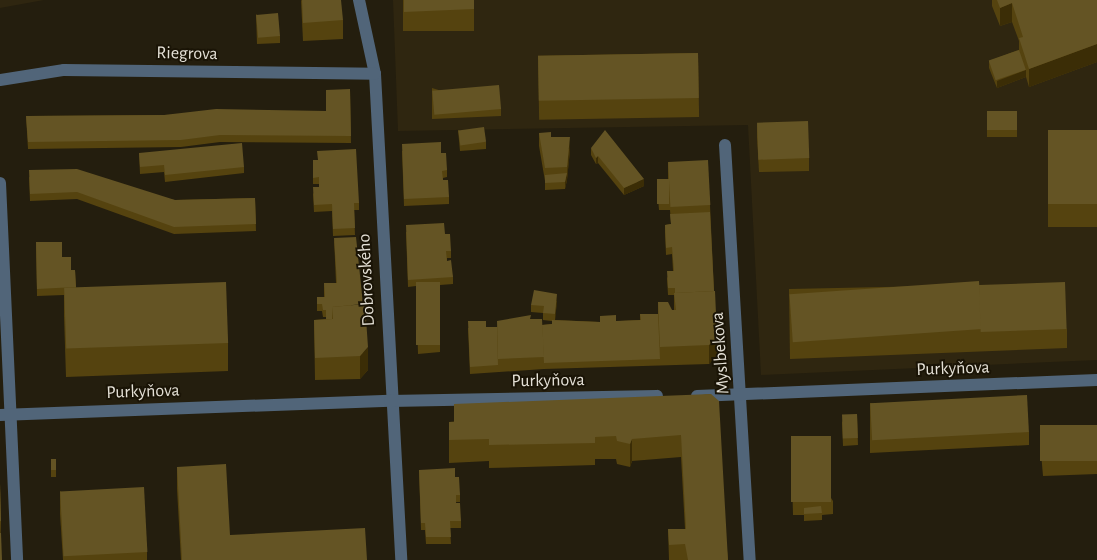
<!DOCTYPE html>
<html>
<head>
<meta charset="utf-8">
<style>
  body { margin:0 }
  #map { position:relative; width:1097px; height:560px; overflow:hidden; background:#241e0e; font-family:"Alegreya Sans",sans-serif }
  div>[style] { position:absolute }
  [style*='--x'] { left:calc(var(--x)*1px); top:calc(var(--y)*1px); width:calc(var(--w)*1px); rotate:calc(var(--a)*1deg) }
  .built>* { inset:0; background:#2f2610 }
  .minor>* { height:12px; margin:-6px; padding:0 6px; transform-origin:6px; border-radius:6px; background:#516579 }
  .wall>* { inset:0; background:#55430f; transform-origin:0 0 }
  .shaded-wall>* { inset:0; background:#3b2d06 }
  .building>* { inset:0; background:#645424; transform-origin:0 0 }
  span { translate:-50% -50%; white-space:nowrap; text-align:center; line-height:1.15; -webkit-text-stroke:4px #1a1406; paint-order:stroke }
  .street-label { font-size:18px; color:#e4e0d6 }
</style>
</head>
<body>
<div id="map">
  <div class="built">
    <div style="clip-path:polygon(0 0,44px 0,0 8px)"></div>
    <div style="clip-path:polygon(393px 0,1097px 0,1097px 360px,761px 375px,748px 125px,398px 131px)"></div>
  </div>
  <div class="minor">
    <div style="--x:359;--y:0;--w:76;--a:77.8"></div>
    <div style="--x:375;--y:74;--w:487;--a:86.9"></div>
    <div style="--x:0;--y:80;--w:65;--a:-8.9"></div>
    <div style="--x:64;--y:70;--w:311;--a:0.7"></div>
    <div style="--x:725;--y:145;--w:416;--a:86.6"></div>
    <div style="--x:0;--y:183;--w:377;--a:87.4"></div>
    <div style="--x:697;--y:396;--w:400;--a:-2.3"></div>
    <div style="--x:0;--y:415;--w:390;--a:-2.1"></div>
    <div style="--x:390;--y:401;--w:267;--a:-1.1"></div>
  </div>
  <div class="wall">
    <div style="clip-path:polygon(301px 0,343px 20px,343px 39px,303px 41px)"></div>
    <div style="left:403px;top:0;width:71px;height:31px"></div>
    <div style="clip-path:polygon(992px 0,1097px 0,1097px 62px,1029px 87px,1026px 77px,997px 88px,989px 68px,989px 61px,1019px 50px,1019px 41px,1012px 22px,1000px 26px,992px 6px)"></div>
    <div style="clip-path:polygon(256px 14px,280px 36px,280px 43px,257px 44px)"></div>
    <div style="left:698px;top:53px;width:64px;height:160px;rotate:89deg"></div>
    <div style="clip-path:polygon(432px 88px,501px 109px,501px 116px,432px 119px)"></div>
    <div style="clip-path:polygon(350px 89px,351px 143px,220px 142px,181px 147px,28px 149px,26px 116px,164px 115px,326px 111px)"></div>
    <div style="left:987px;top:111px;width:30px;height:26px"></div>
    <div style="clip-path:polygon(757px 124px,809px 158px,809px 171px,759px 172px,757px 137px)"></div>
    <div style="clip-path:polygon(458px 130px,486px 142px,486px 149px,460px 151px)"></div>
    <div style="left:1097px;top:130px;width:97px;height:49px;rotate:90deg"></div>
    <div style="clip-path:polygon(539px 133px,551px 137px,570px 150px,567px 180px,565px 189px,545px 190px,545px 181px,539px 146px)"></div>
    <div style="clip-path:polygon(591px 148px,644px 186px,624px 195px,598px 163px,596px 164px,591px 155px)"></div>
    <div style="clip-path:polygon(402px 151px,441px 153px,447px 170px,447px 177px,443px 178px,443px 180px,449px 197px,449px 204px,404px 206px)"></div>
    <div style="clip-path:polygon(139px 153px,244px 167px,244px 173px,165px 182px,164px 172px,140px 174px)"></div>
    <div style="clip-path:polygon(313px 160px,359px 203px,359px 210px,354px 210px,355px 235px,333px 236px,332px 211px,314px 212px,313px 194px,319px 187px,319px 184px,313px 184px)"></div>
    <div style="clip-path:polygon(668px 162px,710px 205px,717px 355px,709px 364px,544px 369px,470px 374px,468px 328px,497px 327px,531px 319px,542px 325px,552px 324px,552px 321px,543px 320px,543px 313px,531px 312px,531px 305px,557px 301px,555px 320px,600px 322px,640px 320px,640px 314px,658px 314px,658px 302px,672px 310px,674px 310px,674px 295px,668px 295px,667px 278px,673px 271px,672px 254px,666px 255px,665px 232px,665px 225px,671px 224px,670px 210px,659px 210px,657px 186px,657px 179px,668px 179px)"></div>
    <div style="clip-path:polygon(29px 177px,175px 200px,255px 198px,256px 231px,174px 234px,77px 199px,30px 201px)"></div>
    <div style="clip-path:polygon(406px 232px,445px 234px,451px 251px,451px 258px,447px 258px,447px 261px,453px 277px,453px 284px,440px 285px,440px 352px,418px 354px,416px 286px,408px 287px)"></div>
    <div style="clip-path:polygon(334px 238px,368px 370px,360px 379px,315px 380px,314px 320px,326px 319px,326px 317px,323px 317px,322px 311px,317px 311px,317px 297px,324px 297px,324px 283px,336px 283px)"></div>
    <div style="clip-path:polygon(36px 242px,62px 257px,71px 270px,75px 270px,76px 288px,228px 343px,228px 371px,66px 377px,64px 316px,64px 295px,37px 296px)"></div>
    <div style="clip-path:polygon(979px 285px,1067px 329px,1067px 348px,790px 359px,789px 289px)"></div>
    <div style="clip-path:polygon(711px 394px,728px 560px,669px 560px,668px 529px,685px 529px,681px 457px,632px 461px,630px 467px,617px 464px,616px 459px,595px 459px,595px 465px,489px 468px,489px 461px,449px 463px,449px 422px)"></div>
    <div style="clip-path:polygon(870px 403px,1029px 432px,1029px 445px,870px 453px)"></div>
    <div style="clip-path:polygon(857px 414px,858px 445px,843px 446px,842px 422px)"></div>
    <div style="clip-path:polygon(1097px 425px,1097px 474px,1043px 476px,1040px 441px,1040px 427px)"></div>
    <div style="clip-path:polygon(791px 436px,833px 501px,833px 514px,822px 515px,822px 520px,804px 521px,804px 515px,793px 515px)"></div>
    <div style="left:51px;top:459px;width:5px;height:18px"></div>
    <div style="clip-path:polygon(177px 467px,230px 535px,367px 560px,181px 560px,177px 489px)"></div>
    <div style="clip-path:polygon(419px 470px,455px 477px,460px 495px,460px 502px,456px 502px,461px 521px,461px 528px,450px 528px,451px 544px,426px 544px,425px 530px,421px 530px)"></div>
    <div style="clip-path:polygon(0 483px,1px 521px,0 560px)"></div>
    <div style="clip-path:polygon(60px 491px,147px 552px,147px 560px,63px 560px,60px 514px)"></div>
  </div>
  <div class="shaded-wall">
    <div style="clip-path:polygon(1012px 3px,1012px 22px,1000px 26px,1000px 8px)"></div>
    <div style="clip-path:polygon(1097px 44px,1097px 62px,1029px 87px,1029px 69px)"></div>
    <div style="clip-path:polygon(1026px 70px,1026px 77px,997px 88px,997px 81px)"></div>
    <div style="clip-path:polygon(570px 137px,570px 150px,567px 180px,565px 189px,565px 182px,567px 173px)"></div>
    <div style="clip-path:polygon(598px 156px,598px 163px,596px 164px,596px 158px)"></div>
    <div style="clip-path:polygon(644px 179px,644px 186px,624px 195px,624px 188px)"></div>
    <div style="clip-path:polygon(557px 294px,557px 301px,555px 321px,555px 314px)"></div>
    <div style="clip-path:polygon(717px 337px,717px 355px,709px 364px,709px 345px)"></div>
    <div style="clip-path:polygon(368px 347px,368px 370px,360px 379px,360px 356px)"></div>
    <div style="clip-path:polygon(632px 439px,632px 461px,630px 467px,630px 444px)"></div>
  </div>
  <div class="building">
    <div style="clip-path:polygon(302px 0,341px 0,343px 20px,303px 23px)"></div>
    <div style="clip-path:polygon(404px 0,474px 0,474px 9px,404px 12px)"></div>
    <div style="clip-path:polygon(997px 0,1097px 0,1097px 44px,1029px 69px,1019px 38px,1023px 37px,1012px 3px,1000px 8px)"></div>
    <div style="left:278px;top:13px;width:23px;height:22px;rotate:85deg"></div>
    <div style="left:1019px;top:50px;width:21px;height:32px;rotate:71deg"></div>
    <div style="left:698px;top:53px;width:45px;height:160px;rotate:89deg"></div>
    <div style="left:499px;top:85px;width:24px;height:67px;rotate:85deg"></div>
    <div style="clip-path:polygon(350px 89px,351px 136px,220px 135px,181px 140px,28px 142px,26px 116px,164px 115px,216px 109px,326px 111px,326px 90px)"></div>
    <div style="left:987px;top:111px;width:30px;height:19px"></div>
    <div style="left:808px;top:121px;width:37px;height:51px;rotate:88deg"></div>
    <div style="left:484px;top:127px;width:15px;height:26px;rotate:82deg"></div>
    <div style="clip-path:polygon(605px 130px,644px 179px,624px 188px,598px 156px,596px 158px,591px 148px)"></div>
    <div style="left:1097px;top:130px;width:74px;height:49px;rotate:90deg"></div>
    <div style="clip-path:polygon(551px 132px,551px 137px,570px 137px,567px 167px,545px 168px,539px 133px)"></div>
    <div style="clip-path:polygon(441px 142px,441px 153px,446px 153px,447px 170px,442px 171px,443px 180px,448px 180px,449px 197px,404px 199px,402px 144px)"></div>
    <div style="clip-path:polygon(242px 143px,244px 167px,165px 175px,164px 165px,140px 167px,139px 153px)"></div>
    <div style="clip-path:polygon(356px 149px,359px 203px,354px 203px,355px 228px,333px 229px,332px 204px,314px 205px,313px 187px,319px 187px,319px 177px,313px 178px,313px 160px,318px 160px,317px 151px)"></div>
    <div style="left:708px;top:160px;width:45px;height:40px;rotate:87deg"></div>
    <div style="clip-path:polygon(77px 169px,175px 200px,255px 198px,256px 224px,174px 227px,77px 192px,30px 194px,29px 170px)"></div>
    <div style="clip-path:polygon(567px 173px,565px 182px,545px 183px,545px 175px)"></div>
    <div style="left:657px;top:179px;width:12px;height:25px"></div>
    <div style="clip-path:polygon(710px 212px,714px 291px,675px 293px,675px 288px,668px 288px,667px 271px,674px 271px,672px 247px,666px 248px,665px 225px,671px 224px,670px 214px)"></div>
    <div style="clip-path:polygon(444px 223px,445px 234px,450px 234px,451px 251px,446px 251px,447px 261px,451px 260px,453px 277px,408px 280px,406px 225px)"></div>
    <div style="clip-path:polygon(356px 237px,363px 304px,332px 307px,332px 319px,326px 319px,326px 310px,323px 310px,322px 304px,317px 304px,317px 297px,325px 297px,324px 283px,337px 283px,334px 238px)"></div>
    <div style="clip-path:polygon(36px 242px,62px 242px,62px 257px,71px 257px,71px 270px,75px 270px,76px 287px,37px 289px)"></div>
    <div style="left:979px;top:281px;width:48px;height:190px;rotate:86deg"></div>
    <div style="left:226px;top:282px;width:61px;height:162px;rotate:88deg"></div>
    <div style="left:440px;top:282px;width:63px;height:24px;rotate:90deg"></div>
    <div style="left:1065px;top:282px;width:47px;height:86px;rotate:88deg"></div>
    <div style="clip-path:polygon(534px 290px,557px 294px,555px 314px,543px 313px,544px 306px,531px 305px)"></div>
    <div style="clip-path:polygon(715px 291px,717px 337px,709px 345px,660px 347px,658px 302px,668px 302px,672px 310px,676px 310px,674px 293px)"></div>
    <div style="clip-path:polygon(365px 304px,368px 347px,360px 356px,315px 358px,314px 320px,333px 319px,332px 307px)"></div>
    <div style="clip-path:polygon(640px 314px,658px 314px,660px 359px,544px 363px,542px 325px,552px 324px,552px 320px,600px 322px,600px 316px,616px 315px,616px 321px,641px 320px)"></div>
    <div style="clip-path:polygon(531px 315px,530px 319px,542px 319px,544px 357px,498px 359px,497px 321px)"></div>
    <div style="clip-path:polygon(468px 321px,486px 321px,486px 327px,497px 327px,498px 365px,470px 367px)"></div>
    <div style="clip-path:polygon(711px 394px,719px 401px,728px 560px,688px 560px,685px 544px,669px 545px,668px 529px,686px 529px,681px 435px,632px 439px,630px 444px,617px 441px,616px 436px,595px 437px,595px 443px,489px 445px,489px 439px,449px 440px,449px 422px,454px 422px,454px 404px)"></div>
    <div style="left:1027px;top:395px;width:37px;height:157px;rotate:87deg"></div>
    <div style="left:857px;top:414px;width:24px;height:15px;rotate:88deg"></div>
    <div style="left:1097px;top:425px;width:36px;height:57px;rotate:90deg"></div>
    <div style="left:791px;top:436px;width:40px;height:66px"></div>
    <div style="left:51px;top:459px;width:5px;height:11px"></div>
    <div style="clip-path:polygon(226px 464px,230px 535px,365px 528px,367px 560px,182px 560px,177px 467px)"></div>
    <div style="clip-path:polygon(455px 468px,455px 477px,459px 477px,460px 495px,456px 495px,456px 503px,460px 503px,461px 521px,450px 521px,451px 537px,426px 537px,425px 523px,421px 523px,419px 470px)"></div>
    <div style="clip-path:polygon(0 483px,1px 521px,0 521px)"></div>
    <div style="left:144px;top:487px;width:65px;height:84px;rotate:87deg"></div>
    <div style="clip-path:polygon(821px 506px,822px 513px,804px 514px,804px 508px)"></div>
    <div style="clip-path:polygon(0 533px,1px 533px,2px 560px,0 560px)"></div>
  </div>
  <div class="street-label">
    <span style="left:187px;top:54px;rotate:1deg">Riegrova</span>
    <span style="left:367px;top:280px;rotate:-93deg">Dobrovského</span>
    <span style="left:721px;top:353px;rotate:-94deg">Myslbekova</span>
    <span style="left:953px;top:369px;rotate:-2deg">Purkyňova</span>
    <span style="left:548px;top:381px;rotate:-1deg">Purkyňova</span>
    <span style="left:143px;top:392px;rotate:-2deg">Purkyňova</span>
  </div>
</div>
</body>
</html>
